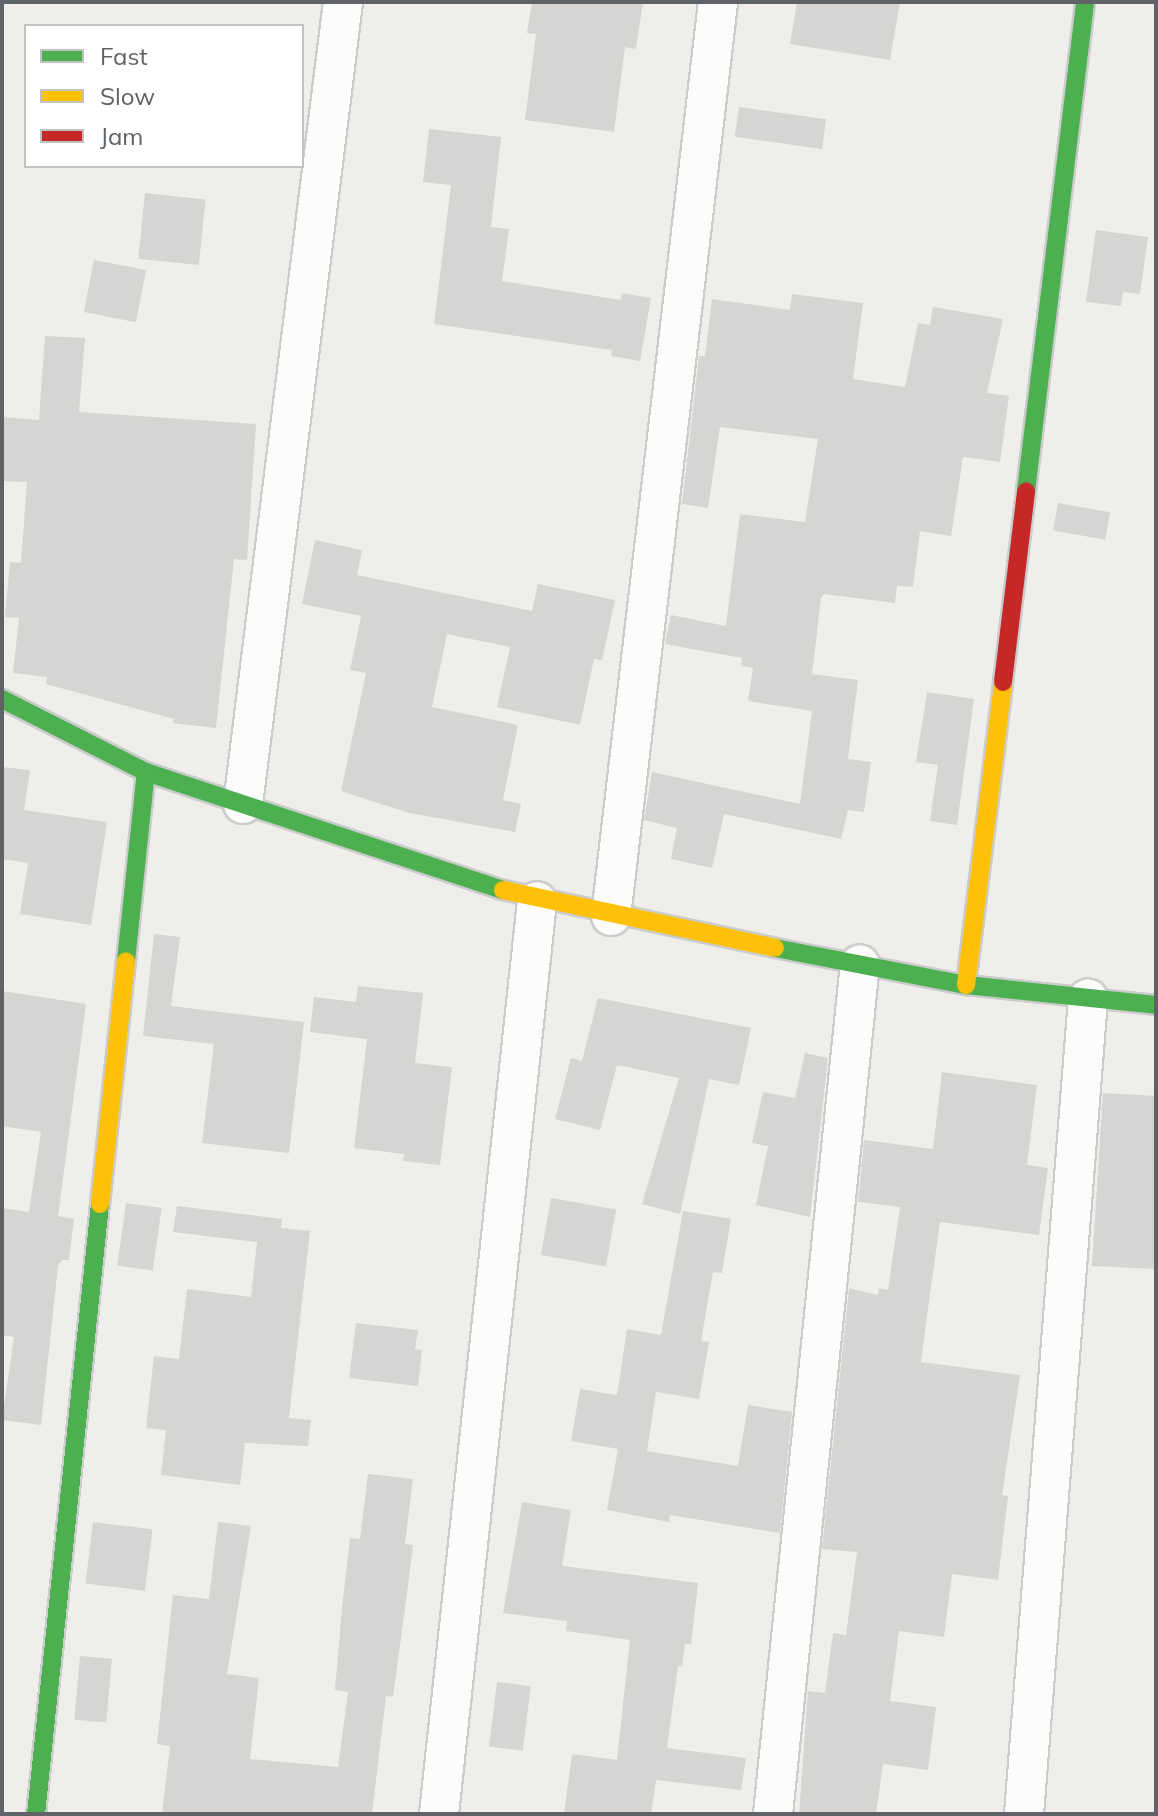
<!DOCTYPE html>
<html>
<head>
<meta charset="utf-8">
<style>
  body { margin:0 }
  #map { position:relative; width:1158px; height:1816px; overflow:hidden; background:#efeeea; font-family:Mulish,sans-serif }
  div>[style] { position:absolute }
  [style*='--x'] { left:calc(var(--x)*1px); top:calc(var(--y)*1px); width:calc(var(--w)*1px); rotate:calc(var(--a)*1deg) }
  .building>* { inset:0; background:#d6d5d3; transform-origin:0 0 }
  .roads { filter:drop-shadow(2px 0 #cbcccc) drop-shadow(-2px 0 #cbcccc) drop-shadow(0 2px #cbcccc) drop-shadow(0 -2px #cbcccc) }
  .street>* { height:38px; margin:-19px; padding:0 19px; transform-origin:19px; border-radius:19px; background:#fdfcfc }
  .fast>* { height:18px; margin:-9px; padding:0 9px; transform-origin:9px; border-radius:9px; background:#4caf50 }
  .slow>* { height:18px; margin:-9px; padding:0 9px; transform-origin:9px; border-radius:9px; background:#ffc107 }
  .jam>* { height:18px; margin:-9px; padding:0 9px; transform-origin:9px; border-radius:9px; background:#c62828 }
  span { translate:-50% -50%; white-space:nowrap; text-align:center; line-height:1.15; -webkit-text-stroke:6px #fff; paint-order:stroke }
  .frame { position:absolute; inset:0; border:4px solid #5f6368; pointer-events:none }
  .legend { position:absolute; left:24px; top:24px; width:280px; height:144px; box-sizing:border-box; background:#fff; border:2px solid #bfc1c3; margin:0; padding:10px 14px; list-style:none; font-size:24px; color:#5f6368 }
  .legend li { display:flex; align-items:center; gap:16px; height:40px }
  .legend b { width:40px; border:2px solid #bfc1c3 }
</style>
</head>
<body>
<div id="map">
  <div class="building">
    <div style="clip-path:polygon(532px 2px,643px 2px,636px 49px,625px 47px,614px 132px,525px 120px,536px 34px,527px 33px)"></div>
    <div style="clip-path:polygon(797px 2px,900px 2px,890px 60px,790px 44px)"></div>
    <div style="left:739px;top:107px;width:88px;height:30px;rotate:8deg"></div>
    <div style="clip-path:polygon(429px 129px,501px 137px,491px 227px,509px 229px,502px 281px,621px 300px,622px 293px,651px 298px,640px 361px,611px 356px,612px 350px,434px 324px,451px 185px,423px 182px)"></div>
    <div style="left:145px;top:193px;width:61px;height:66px;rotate:6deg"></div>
    <div style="clip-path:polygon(1096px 230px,1148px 237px,1140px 294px,1123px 292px,1121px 306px,1086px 302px)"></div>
    <div style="left:94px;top:260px;width:53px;height:53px;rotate:11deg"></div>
    <div style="clip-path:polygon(792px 294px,863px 303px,853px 379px,905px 387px,918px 323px,930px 325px,933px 307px,1003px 319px,987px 393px,1009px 396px,1000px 462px,963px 457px,951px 536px,920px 531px,913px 587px,897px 586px,895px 603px,824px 594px,821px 598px,812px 674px,858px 680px,848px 759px,871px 762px,864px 812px,848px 810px,841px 839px,724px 814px,712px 868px,671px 859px,677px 828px,644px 820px,652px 772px,800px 804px,812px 711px,748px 701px,753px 668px,741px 666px,742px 658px,665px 644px,671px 615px,726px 626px,740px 514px,805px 522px,818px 439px,720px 427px,708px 508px,682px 504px,699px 356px,705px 356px,712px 299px,790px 310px)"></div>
    <div style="clip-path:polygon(45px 336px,85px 338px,79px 412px,256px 424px,247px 560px,234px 559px,216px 728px,173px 723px,174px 719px,46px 684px,47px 677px,13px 673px,19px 618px,5px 617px,10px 562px,21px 563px,27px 482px,2px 481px,2px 417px,39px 420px)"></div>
    <div style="left:1058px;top:503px;width:53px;height:28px;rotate:10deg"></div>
    <div style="clip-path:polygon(315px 540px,362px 550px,357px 575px,532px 611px,538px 584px,615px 600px,602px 660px,594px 659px,580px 725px,497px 707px,510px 647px,447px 634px,432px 707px,518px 725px,503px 800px,521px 804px,515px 832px,409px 813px,341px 791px,366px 673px,350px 670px,361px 616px,302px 604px)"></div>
    <div style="clip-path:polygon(927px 692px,974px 699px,957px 825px,930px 821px,938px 765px,916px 762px)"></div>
    <div style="clip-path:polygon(2px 767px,30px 770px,24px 810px,107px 822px,91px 925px,20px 914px,28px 863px,2px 859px)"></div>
    <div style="clip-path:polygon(154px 934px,180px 937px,171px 1006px,304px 1022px,289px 1153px,202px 1143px,214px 1044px,143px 1036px)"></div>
    <div style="clip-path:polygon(358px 986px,423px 993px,415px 1063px,452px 1067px,440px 1165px,403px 1161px,404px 1154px,354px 1148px,367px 1039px,310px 1032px,314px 997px,356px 1002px)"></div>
    <div style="clip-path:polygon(2px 991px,86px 1004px,58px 1216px,74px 1219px,69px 1260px,62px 1260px,58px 1266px,41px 1425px,2px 1420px,14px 1337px,2px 1335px,2px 1208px,29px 1212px,41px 1132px,2px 1126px)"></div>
    <div style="clip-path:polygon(598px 998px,751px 1028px,739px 1085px,709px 1079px,680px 1214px,642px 1204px,679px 1078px,617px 1065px,600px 1130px,555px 1119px,571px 1058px,582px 1061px)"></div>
    <div style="clip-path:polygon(805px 1053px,828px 1058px,810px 1217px,756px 1205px,768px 1146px,752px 1143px,763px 1092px,795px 1098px)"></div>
    <div style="clip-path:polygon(942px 1072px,1037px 1085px,1027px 1165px,1048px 1168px,1039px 1235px,940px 1222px,927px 1316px,921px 1362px,1020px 1375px,1002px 1495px,1008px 1496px,998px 1580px,952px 1574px,944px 1637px,899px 1631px,890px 1701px,936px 1707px,928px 1770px,883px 1764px,876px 1814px,799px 1814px,808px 1691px,825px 1693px,833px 1633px,846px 1635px,857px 1552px,822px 1549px,849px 1288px,878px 1295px,879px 1288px,888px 1290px,900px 1207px,858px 1202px,864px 1140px,933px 1149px)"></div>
    <div style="clip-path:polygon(1103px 1093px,1156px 1096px,1156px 1269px,1092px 1266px)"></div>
    <div style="left:551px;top:1198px;width:66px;height:58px;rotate:10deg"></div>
    <div style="left:126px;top:1203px;width:36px;height:63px;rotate:8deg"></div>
    <div style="clip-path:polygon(177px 1206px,282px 1219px,281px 1228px,310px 1231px,289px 1418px,311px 1420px,308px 1446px,245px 1443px,240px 1485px,161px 1475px,166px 1430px,146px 1428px,154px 1356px,179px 1359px,187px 1289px,251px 1297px,257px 1242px,173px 1232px)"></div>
    <div style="clip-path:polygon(683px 1211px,731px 1219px,722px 1273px,713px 1272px,701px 1341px,709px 1342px,699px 1399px,656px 1392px,647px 1451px,738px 1466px,748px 1405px,792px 1412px,780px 1533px,670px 1515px,669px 1522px,607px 1510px,618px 1449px,571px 1441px,580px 1389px,617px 1395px,627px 1329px,661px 1335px)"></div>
    <div style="clip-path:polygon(356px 1323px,418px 1330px,415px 1349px,422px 1350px,418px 1386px,349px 1378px)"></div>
    <div style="clip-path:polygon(368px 1474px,413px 1479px,405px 1544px,413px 1545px,404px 1616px,393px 1697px,386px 1696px,372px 1814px,162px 1814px,170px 1746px,157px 1744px,173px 1595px,209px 1599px,218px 1522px,251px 1526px,227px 1674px,259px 1678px,250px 1759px,338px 1767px,348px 1692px,335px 1690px,342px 1608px,350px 1538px,360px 1539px)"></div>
    <div style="clip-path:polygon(522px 1502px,571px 1510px,562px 1566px,698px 1583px,691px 1644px,685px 1644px,682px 1667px,678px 1666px,667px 1748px,746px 1758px,741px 1790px,656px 1780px,651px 1814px,564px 1814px,572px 1754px,617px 1760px,630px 1640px,566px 1631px,567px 1621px,503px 1613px)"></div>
    <div style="left:93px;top:1522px;width:60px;height:62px;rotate:7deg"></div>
    <div style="left:80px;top:1656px;width:32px;height:64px;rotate:5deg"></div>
    <div style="left:497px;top:1682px;width:34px;height:65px;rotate:7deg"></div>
  </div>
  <div class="roads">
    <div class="street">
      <div style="--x:243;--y:804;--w:808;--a:-82.89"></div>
      <div style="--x:611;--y:916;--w:920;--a:-83.32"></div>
      <div style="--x:439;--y:1814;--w:918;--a:-83.87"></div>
      <div style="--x:773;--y:1814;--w:854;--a:-84.16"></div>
      <div style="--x:1024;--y:1814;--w:818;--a:-85.51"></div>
    </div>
    <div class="fast">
      <div style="--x:1026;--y:491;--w:493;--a:-83.1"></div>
      <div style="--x:2;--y:699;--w:161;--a:26.9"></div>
      <div style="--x:146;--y:772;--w:376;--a:18.3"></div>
      <div style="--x:775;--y:948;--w:195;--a:11"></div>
      <div style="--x:966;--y:985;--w:191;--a:6"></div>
      <div style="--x:126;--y:961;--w:190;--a:-84"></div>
      <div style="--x:36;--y:1814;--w:613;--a:-84.01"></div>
    </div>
    <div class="slow">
      <div style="--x:503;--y:890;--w:278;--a:12"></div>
      <div style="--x:966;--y:985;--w:305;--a:-83"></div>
      <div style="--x:100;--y:1204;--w:244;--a:-83.9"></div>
    </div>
    <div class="jam">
      <div style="--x:1003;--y:682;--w:192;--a:-83.1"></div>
    </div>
  </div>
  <div class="frame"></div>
  <ul class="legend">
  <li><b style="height:10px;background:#4caf50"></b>Fast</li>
  <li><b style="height:10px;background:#ffc107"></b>Slow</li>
  <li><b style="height:10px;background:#c62828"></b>Jam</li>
  </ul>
</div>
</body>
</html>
